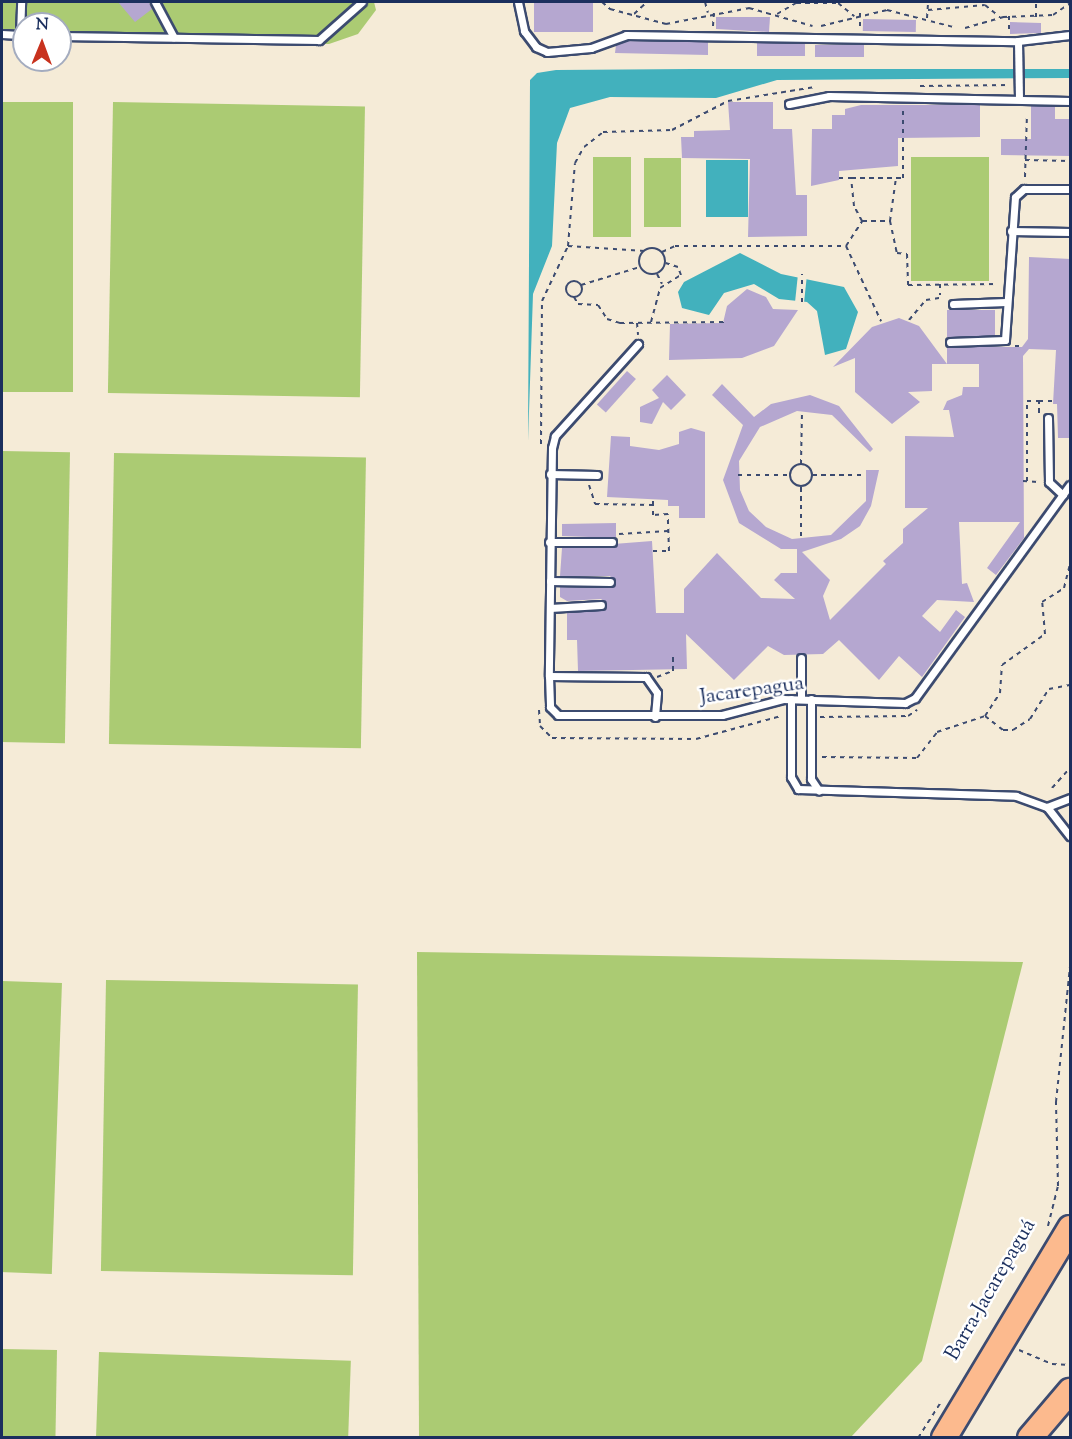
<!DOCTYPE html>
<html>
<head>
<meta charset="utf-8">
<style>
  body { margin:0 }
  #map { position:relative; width:1072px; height:1439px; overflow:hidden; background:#f5ebd7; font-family:"Sorts Mill Goudy",serif }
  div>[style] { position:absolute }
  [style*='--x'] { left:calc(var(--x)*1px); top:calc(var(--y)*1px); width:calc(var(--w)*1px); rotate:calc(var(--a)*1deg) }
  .green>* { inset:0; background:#abcb73; transform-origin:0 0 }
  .water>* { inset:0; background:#42b1bd; transform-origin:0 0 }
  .pier>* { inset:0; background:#f5ebd7; transform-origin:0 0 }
  .building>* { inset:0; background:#b5a7d0; transform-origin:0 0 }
  .path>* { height:2px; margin-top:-1px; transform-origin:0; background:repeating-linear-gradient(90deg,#3c4b70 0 4.5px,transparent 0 9px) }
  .path>.ring { margin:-1px; padding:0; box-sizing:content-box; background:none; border:2px solid #3c4b70; border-radius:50% }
  .roads { filter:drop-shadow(2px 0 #3c4b70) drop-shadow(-2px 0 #3c4b70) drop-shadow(0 2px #3c4b70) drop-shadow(0 -2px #3c4b70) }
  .lane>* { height:7px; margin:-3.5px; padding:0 3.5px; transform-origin:3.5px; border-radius:3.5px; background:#fff }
  .highway>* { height:24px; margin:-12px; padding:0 12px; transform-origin:12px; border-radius:12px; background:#fcba8e }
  span { translate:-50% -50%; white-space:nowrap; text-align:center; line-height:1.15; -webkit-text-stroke:5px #fff; paint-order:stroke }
  .street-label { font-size:21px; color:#1b2f5e }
  .frame { position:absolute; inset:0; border:3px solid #1b2f5e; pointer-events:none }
  .north { position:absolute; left:12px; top:12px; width:60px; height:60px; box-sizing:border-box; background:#fff; border:2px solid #a4acbf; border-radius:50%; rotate:1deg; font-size:16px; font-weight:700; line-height:24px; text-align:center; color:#1b2f5e }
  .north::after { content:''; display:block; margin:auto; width:21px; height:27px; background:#c8321e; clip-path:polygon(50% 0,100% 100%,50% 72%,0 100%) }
</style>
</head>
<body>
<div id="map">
  <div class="green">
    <div style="clip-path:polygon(2px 2px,374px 2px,376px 10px,358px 34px,329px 44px,60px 40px,60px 24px,24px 24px,24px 39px,2px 39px)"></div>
    <div style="left:2px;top:102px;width:71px;height:290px"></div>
    <div style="left:113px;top:102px;width:252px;height:291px;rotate:1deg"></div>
    <div style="left:593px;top:157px;width:38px;height:80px"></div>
    <div style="left:911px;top:157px;width:78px;height:124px"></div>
    <div style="left:644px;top:158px;width:37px;height:69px"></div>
    <div style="left:2px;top:451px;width:68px;height:291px;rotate:1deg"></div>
    <div style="left:114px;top:453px;width:252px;height:291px;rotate:1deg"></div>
    <div style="clip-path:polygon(417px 952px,1023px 962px,922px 1361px,851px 1437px,419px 1437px)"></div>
    <div style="left:106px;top:980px;width:252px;height:291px;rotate:1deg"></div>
    <div style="left:2px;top:981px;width:60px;height:291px;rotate:2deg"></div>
    <div style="left:2px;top:1349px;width:55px;height:88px;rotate:1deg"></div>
    <div style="left:99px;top:1352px;width:252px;height:85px;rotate:2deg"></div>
  </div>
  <div class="water">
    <div style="clip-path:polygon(692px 69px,1070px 69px,1070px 78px,777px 80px,716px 98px,610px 97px,570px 108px,557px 143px,552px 246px,533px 294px,528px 441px,530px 80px,537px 73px,556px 70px)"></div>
    <div style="left:706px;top:160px;width:42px;height:57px"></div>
    <div style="clip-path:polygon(740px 253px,781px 274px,844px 287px,858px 312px,846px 349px,825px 355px,817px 311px,807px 302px,779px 299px,754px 284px,724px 293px,709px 315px,682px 308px,678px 292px,684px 282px)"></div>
  </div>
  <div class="pier">
    <div style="left:798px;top:274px;width:9px;height:28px;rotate:6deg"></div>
  </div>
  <div class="building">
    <div style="clip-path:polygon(118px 2px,149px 2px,152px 9px,135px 22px)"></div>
    <div style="left:534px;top:2px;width:59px;height:30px"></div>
    <div style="clip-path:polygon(716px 17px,770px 17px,769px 32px,716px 29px)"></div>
    <div style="left:863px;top:19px;width:53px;height:12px;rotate:1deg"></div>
    <div style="clip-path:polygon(1010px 22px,1041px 23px,1041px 33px,1010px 34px)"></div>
    <div style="clip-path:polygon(626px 41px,708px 42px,708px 55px,615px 53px,616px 45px)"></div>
    <div style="left:757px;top:43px;width:48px;height:13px"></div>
    <div style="left:815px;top:45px;width:49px;height:12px"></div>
    <div style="clip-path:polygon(728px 102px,773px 102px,773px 129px,792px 129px,796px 195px,807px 195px,807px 236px,748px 237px,750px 159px,682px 158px,681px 137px,694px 137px,694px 131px,730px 130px)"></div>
    <div style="clip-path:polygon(861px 105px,980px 105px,980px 137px,898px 138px,898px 166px,839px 171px,839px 180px,811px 186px,812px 129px,832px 129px,832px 115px,845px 115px,845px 109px)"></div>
    <div style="clip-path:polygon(1031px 106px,1055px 106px,1055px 119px,1070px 119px,1071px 156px,1001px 155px,1001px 139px,1031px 139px)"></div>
    <div style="clip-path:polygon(1029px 257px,1071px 259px,1071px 438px,1058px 438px,1057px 404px,1053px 404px,1056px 350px,1029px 349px,1023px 356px,1024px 538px,996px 575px,987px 568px,1020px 522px,959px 522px,962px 584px,967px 583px,974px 602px,937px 600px,922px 616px,940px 632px,956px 610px,965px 617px,922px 677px,899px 656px,879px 680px,839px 640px,823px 654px,784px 655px,768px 646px,734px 680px,686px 634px,687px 669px,578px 671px,577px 640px,567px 640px,567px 613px,602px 610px,607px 604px,601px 599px,567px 601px,560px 597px,560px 587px,610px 588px,616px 582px,610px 576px,560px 576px,562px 548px,652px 541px,656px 613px,684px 613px,684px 589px,717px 553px,761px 598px,795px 599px,774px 580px,781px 573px,797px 573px,797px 549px,781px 549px,739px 523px,723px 480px,743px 425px,712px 395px,722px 384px,754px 417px,771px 404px,810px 395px,839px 406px,873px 449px,870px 452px,832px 415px,797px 411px,760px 427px,739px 461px,740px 490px,749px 511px,766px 527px,792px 539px,831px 535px,866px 501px,866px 470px,879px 470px,871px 506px,860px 526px,841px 539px,802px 552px,830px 580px,823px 596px,830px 620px,886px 564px,883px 561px,903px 543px,903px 529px,928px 508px,905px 508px,905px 436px,954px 437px,949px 410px,943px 410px,947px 401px,962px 395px,963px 387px,979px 387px,979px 364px,947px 364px,947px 347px,1022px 347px,1028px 339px)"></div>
    <div style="clip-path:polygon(747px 289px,766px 297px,773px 309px,798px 310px,774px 346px,742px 358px,669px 360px,670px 324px,723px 323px,727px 306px)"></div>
    <div style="left:947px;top:310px;width:48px;height:27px"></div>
    <div style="clip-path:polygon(899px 318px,919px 326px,947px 364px,932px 364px,932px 391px,908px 392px,920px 402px,892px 424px,855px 392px,855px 358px,833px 367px,872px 327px)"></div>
    <div style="left:627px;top:371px;width:12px;height:45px;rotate:42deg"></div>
    <div style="clip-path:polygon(667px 375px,686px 395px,671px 410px,663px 402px,652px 424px,640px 422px,640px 407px,659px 398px,652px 390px)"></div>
    <div style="clip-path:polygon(691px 428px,705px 432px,705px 518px,679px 518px,679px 506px,668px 506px,668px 500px,607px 497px,611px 436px,630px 437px,630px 446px,659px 450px,679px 444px,679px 432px)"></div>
    <div style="clip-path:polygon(616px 523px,616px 538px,562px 536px,562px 524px)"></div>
  </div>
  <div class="path">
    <div style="--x:602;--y:2;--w:11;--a:41"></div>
    <div style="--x:610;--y:9;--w:58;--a:15"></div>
    <div style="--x:666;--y:24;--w:85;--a:-10.9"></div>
    <div style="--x:749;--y:8;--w:66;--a:15.9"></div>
    <div style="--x:705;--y:2;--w:11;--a:75"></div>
    <div style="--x:928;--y:10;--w:57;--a:-5"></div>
    <div style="--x:985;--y:5;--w:19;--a:39"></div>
    <div style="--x:860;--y:13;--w:15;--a:90"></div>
    <div style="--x:634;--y:14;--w:18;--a:-43"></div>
    <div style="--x:777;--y:14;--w:22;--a:-30"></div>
    <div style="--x:796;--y:3;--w:42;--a:0"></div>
    <div style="--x:838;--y:3;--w:21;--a:39"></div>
    <div style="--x:1009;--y:16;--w:15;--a:90"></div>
    <div style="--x:1036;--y:17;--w:15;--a:-90"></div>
    <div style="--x:927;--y:18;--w:16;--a:-86"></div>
    <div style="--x:713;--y:26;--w:15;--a:-86"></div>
    <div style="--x:821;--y:26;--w:68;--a:-13.6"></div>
    <div style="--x:887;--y:10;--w:72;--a:14.4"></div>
    <div style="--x:965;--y:28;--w:40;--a:-16"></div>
    <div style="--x:1003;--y:17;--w:50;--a:-2.3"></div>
    <div style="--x:1053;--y:15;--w:21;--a:-35"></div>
    <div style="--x:920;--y:86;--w:90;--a:-0.6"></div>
    <div style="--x:1025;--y:160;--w:45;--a:1.3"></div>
    <div style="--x:1025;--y:177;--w:63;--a:-88.2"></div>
    <div style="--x:839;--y:178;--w:12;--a:0"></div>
    <div style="--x:862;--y:221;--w:17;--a:-118"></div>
    <div style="--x:854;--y:206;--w:28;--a:-96"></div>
    <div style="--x:851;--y:178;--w:52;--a:0"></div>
    <div style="--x:903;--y:178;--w:69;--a:-90"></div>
    <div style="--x:862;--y:221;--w:28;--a:0"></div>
    <div style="--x:890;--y:221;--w:43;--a:-82.1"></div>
    <div style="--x:890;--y:221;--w:33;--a:78"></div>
    <div style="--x:897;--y:253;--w:10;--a:6"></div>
    <div style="--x:907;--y:254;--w:31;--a:88"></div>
    <div style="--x:908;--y:285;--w:90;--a:-0.6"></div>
    <div style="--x:568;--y:246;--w:77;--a:3.7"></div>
    <div style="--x:846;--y:246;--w:83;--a:65"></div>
    <div style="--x:846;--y:246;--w:30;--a:-57"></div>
    <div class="ring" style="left:639px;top:248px;width:24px;height:24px"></div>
    <div style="--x:662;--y:252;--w:14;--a:-25"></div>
    <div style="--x:675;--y:246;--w:171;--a:0"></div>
    <div style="--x:657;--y:274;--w:11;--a:63"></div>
    <div class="ring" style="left:566px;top:281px;width:14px;height:14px"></div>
    <div style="--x:940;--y:284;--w:11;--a:90"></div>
    <div style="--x:581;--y:285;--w:62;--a:-17"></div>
    <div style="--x:574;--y:297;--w:8;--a:60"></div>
    <div style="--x:578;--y:304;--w:20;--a:3"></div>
    <div style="--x:598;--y:305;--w:17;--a:57"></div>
    <div style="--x:607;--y:319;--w:14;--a:17"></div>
    <div style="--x:620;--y:323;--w:104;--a:-0.6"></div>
    <div style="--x:802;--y:302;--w:28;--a:-90"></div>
    <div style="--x:909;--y:320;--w:26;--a:-50"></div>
    <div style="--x:926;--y:300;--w:18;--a:-9"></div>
    <div style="--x:651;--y:322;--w:35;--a:-75"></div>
    <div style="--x:660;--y:288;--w:25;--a:-32"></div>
    <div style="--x:681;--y:275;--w:9;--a:-111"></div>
    <div style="--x:678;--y:267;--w:13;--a:-162"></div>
    <div style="--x:637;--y:323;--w:12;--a:85"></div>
    <div style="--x:1015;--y:346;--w:8;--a:0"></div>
    <div style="--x:1039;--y:413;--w:12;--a:-90"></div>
    <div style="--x:1039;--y:401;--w:15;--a:0"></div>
    <div style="--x:541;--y:444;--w:143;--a:-89.6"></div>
    <div style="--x:542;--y:301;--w:61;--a:-64.7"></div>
    <div style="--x:568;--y:246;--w:83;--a:-85.2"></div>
    <div style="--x:575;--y:163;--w:18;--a:-61"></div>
    <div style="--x:584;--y:147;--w:24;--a:-38"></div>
    <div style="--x:603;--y:132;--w:69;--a:-1.7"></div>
    <div style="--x:672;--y:130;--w:63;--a:-27.4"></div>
    <div style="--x:728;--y:101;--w:88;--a:-9.1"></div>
    <div style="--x:801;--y:464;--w:53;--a:-88.9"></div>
    <div class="ring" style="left:790px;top:464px;width:20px;height:20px"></div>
    <div style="--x:738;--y:475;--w:51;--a:0"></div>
    <div style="--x:812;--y:475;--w:54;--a:0"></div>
    <div style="--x:1023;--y:481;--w:15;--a:4"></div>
    <div style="--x:1027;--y:481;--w:80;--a:-90"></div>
    <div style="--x:1027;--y:401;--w:12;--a:0"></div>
    <div style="--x:589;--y:485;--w:20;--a:72"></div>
    <div style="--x:595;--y:504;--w:58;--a:1"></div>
    <div style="--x:801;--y:487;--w:51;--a:90"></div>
    <div style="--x:619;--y:534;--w:49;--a:-3.5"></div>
    <div style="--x:653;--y:551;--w:16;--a:0"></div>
    <div style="--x:669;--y:551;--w:37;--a:-92"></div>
    <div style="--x:668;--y:514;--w:15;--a:176"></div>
    <div style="--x:653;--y:515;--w:15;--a:-90"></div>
    <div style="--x:657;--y:677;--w:17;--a:-21"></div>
    <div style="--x:673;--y:671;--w:14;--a:-90"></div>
    <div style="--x:539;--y:710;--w:16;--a:86"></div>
    <div style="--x:540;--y:726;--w:17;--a:45"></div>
    <div style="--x:552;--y:738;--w:144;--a:0.4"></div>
    <div style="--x:696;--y:739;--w:88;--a:-15.1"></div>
    <div style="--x:985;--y:716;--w:23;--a:38"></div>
    <div style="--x:1003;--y:730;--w:10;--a:0"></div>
    <div style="--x:1013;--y:730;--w:20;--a:-33"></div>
    <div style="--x:1030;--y:719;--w:36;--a:-58"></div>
    <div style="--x:1049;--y:689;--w:21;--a:-11"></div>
    <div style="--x:820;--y:717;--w:88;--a:-0.7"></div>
    <div style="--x:908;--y:716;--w:11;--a:-34"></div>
    <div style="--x:822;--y:757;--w:95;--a:0.6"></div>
    <div style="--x:917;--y:758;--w:33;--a:-52"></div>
    <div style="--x:937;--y:732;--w:51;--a:-18.4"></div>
    <div style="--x:985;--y:716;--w:27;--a:-57"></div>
    <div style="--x:1000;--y:693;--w:28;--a:-86"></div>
    <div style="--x:1002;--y:665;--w:53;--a:-35.8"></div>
    <div style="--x:1045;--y:634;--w:32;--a:-95"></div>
    <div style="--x:1042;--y:602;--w:26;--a:-32"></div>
    <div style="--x:1064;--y:588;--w:25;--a:-76"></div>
    <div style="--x:1052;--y:788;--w:27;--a:-48"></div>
    <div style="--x:1048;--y:1226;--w:41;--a:-76"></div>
    <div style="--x:1058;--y:1186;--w:84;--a:-91.4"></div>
    <div style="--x:1056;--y:1102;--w:136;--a:-84.1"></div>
    <div style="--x:1019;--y:1350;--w:36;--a:23"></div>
    <div style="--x:1052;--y:1364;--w:18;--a:3"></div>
    <div style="--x:918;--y:1438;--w:43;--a:-57.4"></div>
  </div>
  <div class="roads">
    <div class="lane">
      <div style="--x:155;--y:2;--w:40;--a:62"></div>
      <div style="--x:518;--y:2;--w:30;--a:78"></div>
      <div style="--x:524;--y:31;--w:20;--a:53"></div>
      <div style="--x:536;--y:47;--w:12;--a:24"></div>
      <div style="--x:547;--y:52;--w:44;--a:-5.2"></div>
      <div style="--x:591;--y:48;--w:37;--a:-20"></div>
      <div style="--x:626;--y:35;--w:392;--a:0.9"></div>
      <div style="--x:1018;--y:41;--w:52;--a:-6.6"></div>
      <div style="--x:2;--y:34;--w:22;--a:3"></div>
      <div style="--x:20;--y:35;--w:33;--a:-88"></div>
      <div style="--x:60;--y:36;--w:259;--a:0.9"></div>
      <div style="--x:319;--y:40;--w:57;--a:-41.5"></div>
      <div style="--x:1018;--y:41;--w:57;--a:89"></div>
      <div style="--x:789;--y:104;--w:41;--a:-11.3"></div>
      <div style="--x:829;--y:96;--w:241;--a:1.2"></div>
      <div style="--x:1011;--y:231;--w:59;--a:1"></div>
      <div style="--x:953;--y:304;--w:53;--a:-2.2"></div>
      <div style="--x:950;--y:342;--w:55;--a:-2.1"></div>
      <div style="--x:1005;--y:340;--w:143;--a:-86"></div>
      <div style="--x:1015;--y:197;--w:12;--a:-42"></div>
      <div style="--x:1024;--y:189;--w:46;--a:0"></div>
      <div style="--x:638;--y:344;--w:124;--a:132.1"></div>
      <div style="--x:555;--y:436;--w:12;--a:104"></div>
      <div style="--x:552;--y:448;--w:228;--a:90.8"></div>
      <div style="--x:549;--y:676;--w:31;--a:88"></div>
      <div style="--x:550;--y:707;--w:11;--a:45"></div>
      <div style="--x:558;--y:715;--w:164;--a:0"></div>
      <div style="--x:722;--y:715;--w:63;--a:-14.7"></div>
      <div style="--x:783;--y:699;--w:122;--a:1.9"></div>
      <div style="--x:905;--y:703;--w:11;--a:-27"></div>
      <div style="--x:915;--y:698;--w:263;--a:-54"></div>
      <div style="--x:1048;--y:418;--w:64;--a:89.1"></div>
      <div style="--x:1049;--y:482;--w:19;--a:43"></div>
      <div style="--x:550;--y:474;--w:47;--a:1.2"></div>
      <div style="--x:549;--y:542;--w:63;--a:0"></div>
      <div style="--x:550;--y:581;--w:60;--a:1"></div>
      <div style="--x:550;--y:608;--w:51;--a:-3.4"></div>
      <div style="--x:549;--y:676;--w:97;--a:0.6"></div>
      <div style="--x:646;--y:677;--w:19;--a:55"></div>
      <div style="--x:657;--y:693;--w:24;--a:95"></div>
      <div style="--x:791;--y:699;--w:78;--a:90"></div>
      <div style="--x:791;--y:777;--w:14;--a:60"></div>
      <div style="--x:798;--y:789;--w:218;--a:1.8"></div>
      <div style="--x:1016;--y:796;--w:33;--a:20"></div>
      <div style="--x:1047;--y:807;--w:37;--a:52"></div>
      <div style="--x:801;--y:699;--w:41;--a:-90"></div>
      <div style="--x:811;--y:699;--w:80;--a:90"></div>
      <div style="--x:811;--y:779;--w:14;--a:56"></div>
      <div style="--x:1047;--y:807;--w:25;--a:-21"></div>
    </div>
    <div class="highway">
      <div style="--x:944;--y:1438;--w:245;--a:-59"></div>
      <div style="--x:1030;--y:1438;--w:62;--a:-49.6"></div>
    </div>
  </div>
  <div class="street-label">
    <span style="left:752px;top:691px;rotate:-8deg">Jacarepagua</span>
    <span style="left:991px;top:1290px;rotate:-60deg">Barra-Jacarepaguá</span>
  </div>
  <div class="frame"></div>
  <div class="north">N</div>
</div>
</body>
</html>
